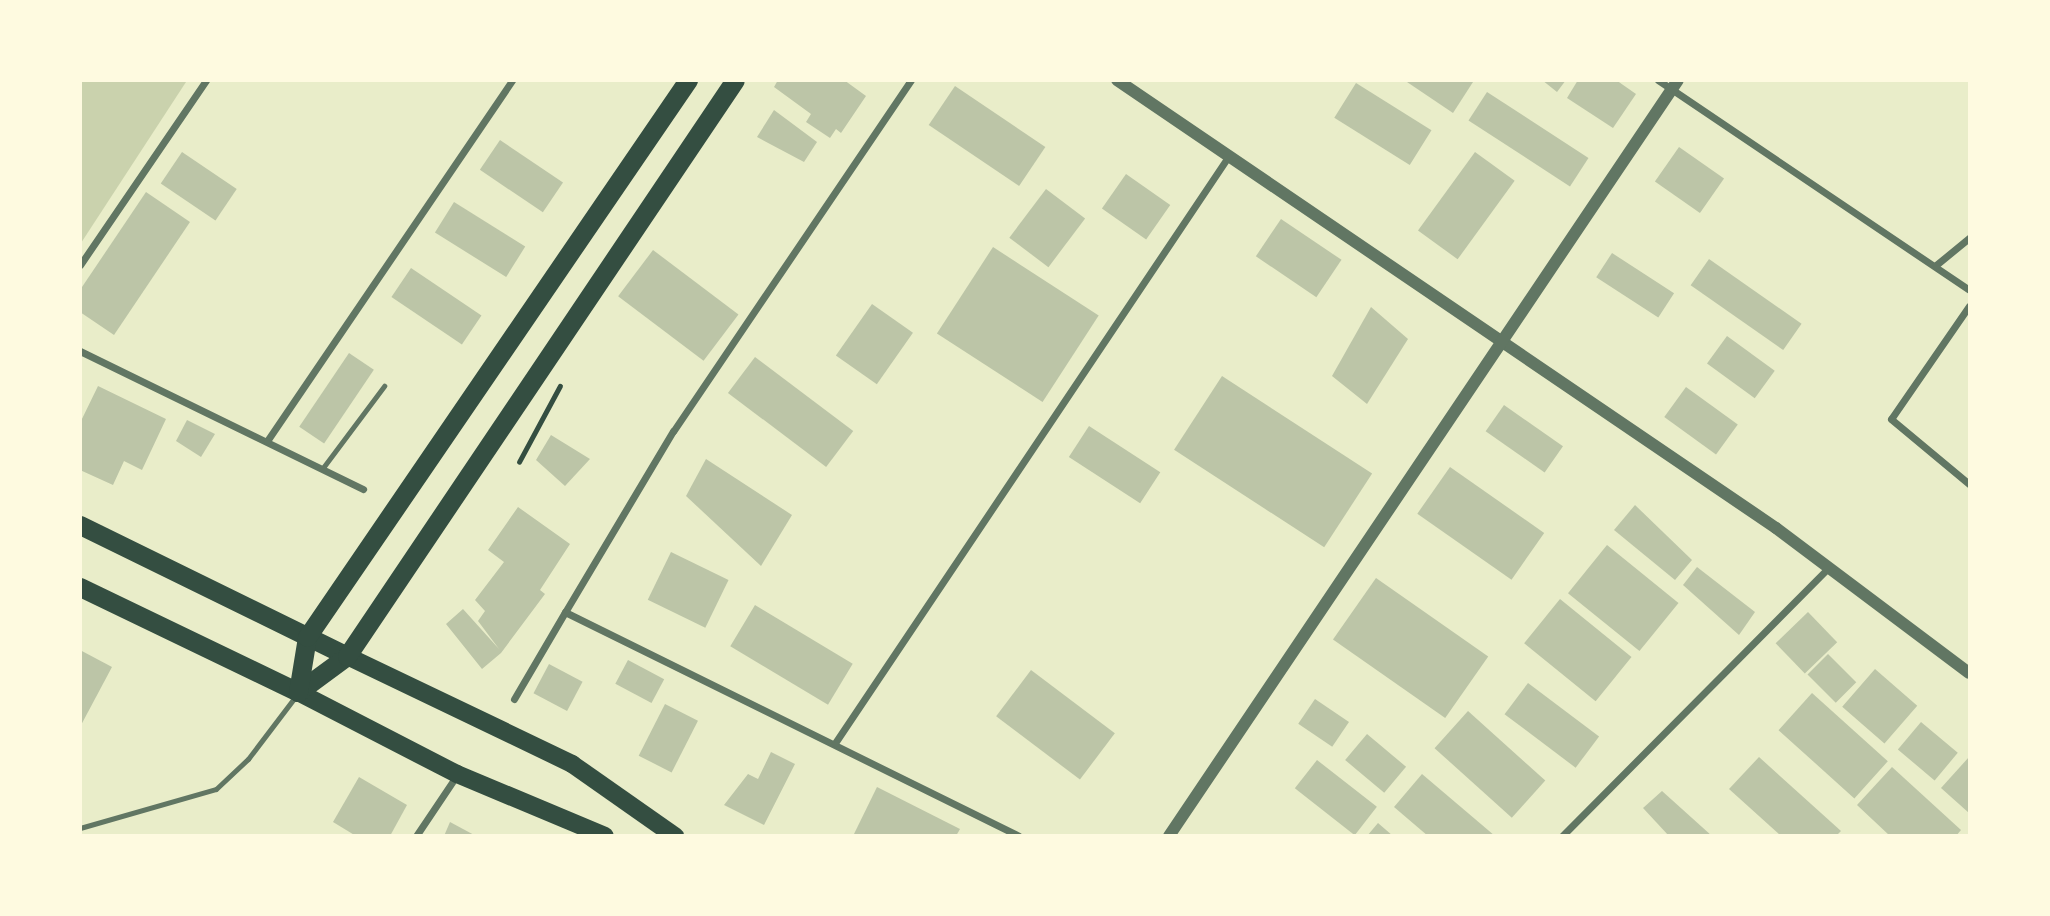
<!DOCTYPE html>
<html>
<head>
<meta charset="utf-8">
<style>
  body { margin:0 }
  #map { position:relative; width:2050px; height:916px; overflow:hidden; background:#e9edc9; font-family:Bitter,serif }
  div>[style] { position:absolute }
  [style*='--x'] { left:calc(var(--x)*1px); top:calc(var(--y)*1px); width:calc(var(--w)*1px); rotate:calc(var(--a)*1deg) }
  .green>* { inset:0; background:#cad2ad }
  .building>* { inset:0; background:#bcc5a7; transform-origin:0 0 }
  .path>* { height:4.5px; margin:-2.25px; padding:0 2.25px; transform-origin:2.25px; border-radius:2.25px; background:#344e41 }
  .service>* { height:5px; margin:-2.5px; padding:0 2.5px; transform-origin:2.5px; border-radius:2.5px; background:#617663 }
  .minor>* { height:7px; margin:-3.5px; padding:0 3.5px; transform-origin:3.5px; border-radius:3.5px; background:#617663 }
  .tertiary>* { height:12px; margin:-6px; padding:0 6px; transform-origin:6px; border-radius:6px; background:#617663 }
  .primary>* { height:18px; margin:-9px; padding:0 9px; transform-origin:9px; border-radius:9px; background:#344e41 }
  .trunk>* { height:19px; margin:-9.5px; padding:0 9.5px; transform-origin:9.5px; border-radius:9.5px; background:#344e41 }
  span { translate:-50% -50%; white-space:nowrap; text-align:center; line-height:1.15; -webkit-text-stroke:7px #fefae0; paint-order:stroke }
  .frame { position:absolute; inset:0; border:82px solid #fefae0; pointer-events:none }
</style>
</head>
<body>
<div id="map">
  <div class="green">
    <div style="clip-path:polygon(81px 80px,186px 82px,81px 243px,80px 81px)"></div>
  </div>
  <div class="building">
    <div style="clip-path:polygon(778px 80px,844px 80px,866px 96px,841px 133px,836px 129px,830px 138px,806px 122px,811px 114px,774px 87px)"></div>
    <div style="clip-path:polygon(1404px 80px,1471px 80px,1473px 82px,1453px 113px)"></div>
    <div style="clip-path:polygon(1542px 80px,1566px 80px,1557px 92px)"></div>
    <div style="clip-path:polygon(1578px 80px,1616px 80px,1636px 94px,1613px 128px,1567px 98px)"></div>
    <div style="left:1356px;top:83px;width:89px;height:41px;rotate:32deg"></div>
    <div style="left:955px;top:86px;width:109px;height:47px;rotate:34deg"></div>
    <div style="left:1487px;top:92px;width:121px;height:34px;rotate:33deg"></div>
    <div style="clip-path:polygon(774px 110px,817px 142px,804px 162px,757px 137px)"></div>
    <div style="left:500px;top:140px;width:76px;height:36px;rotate:34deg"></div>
    <div style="left:1679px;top:147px;width:55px;height:42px;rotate:35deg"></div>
    <div style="left:182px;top:152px;width:66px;height:38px;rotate:34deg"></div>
    <div style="left:1475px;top:152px;width:49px;height:97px;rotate:36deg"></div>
    <div style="left:1126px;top:174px;width:54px;height:42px;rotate:35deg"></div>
    <div style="left:1046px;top:189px;width:49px;height:61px;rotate:37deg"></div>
    <div style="clip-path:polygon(146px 192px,190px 222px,114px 335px,80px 312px,80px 290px)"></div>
    <div style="left:454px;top:202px;width:84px;height:36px;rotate:32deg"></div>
    <div style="left:1281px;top:219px;width:73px;height:45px;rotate:34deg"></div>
    <div style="left:993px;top:247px;width:126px;height:103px;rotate:33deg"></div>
    <div style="left:653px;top:250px;width:107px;height:58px;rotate:37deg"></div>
    <div style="left:1612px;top:253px;width:74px;height:29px;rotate:33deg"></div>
    <div style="left:1709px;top:259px;width:113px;height:32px;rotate:35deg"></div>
    <div style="left:411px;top:268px;width:85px;height:35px;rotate:34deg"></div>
    <div style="left:872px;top:304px;width:50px;height:63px;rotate:35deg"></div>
    <div style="clip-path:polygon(1371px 307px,1408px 339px,1367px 404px,1332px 376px)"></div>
    <div style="left:1727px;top:336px;width:59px;height:34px;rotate:36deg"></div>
    <div style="left:349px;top:353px;width:30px;height:89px;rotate:34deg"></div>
    <div style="left:755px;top:357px;width:123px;height:45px;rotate:37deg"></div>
    <div style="left:1222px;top:376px;width:179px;height:88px;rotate:33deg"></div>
    <div style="clip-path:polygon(98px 386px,166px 419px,142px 470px,124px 461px,113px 485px,80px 470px,80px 423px)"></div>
    <div style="left:1686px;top:387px;width:64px;height:37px;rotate:36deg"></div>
    <div style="left:1504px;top:405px;width:72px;height:32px;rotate:35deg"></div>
    <div style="clip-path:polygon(187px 420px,215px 434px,201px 457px,176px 441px)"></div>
    <div style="left:1089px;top:426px;width:85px;height:37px;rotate:33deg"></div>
    <div style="clip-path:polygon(551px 435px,590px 459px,565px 486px,536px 460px)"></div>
    <div style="clip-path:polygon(706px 459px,792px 515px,761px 566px,686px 496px)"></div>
    <div style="left:1450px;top:467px;width:115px;height:57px;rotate:35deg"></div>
    <div style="clip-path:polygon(1635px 505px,1692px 560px,1675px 580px,1614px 530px)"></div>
    <div style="clip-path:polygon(518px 507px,570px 544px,540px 590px,545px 594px,501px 653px,482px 669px,446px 624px,463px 609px,499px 649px,478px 621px,485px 611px,475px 600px,504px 562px,488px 550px)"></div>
    <div style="left:1607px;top:545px;width:92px;height:62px;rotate:39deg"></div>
    <div style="left:671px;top:552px;width:64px;height:53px;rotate:26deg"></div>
    <div style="clip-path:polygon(1697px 567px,1755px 612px,1739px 635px,1683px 585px)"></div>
    <div style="left:1376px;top:578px;width:137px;height:75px;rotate:35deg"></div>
    <div style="left:1560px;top:599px;width:92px;height:57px;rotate:39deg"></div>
    <div style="left:755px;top:605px;width:114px;height:48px;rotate:31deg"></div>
    <div style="left:1808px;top:612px;width:42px;height:45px;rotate:46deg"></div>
    <div style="clip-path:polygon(80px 650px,112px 667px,80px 727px)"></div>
    <div style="left:1828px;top:654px;width:40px;height:29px;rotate:45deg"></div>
    <div style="left:628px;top:660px;width:41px;height:27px;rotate:28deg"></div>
    <div style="left:549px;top:664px;width:38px;height:33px;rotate:28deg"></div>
    <div style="left:1875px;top:669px;width:56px;height:50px;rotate:41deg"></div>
    <div style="left:1031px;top:670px;width:105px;height:58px;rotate:37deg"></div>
    <div style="left:1528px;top:683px;width:89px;height:39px;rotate:37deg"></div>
    <div style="left:1812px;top:693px;width:102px;height:50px;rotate:42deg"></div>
    <div style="left:1315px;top:699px;width:41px;height:30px;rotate:34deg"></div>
    <div style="left:665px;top:704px;width:37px;height:58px;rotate:27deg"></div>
    <div style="left:1468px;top:711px;width:104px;height:50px;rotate:42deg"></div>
    <div style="left:1921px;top:722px;width:48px;height:36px;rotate:40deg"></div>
    <div style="left:1367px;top:734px;width:51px;height:34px;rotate:40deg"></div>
    <div style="clip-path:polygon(771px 752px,795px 764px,764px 825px,724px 805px,748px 774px,758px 779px)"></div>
    <div style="clip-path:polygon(1759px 757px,1841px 831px,1836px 836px,1781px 836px,1729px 789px)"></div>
    <div style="clip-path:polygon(1969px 757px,1969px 813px,1941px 788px)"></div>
    <div style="left:1317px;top:760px;width:76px;height:36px;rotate:38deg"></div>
    <div style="clip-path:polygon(1892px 767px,1961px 830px,1956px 836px,1890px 836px,1857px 805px)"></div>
    <div style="clip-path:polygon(1422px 774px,1495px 836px,1428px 836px,1394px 807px)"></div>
    <div style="clip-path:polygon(359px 777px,407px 805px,390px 836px,356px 836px,333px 822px)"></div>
    <div style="clip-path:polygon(877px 787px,960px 829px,956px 836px,853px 836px)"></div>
    <div style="clip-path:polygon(1662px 791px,1712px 836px,1669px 836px,1643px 808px)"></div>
    <div style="clip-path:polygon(450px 822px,476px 836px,444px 836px)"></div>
    <div style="clip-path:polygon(1378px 823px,1393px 836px,1367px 836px)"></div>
  </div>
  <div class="path">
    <div style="--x:519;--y:462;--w:86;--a:-61.7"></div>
  </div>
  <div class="service">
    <div style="--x:322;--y:469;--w:104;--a:-53.2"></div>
    <div style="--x:80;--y:828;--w:141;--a:-16"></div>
    <div style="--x:216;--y:789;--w:44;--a:-43.2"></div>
    <div style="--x:248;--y:759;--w:78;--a:-52.8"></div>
  </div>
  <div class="minor">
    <div style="--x:911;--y:80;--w:424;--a:124.1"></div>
    <div style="--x:673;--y:431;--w:211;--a:120.8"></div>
    <div style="--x:565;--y:612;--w:506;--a:26.26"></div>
    <div style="--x:1658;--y:80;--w:375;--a:34"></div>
    <div style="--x:80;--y:265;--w:224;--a:-55.7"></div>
    <div style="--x:1936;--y:265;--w:43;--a:-39.3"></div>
    <div style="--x:1969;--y:306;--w:137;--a:124.6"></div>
    <div style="--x:1891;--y:419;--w:102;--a:39.8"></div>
    <div style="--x:80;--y:351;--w:315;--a:26"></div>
    <div style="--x:267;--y:441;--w:436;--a:-55.8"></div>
    <div style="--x:514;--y:699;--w:101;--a:-59.6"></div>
    <div style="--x:835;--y:743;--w:706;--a:-56.15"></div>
    <div style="--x:416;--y:836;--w:73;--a:-56.1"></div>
    <div style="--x:1562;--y:836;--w:380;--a:-45.2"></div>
  </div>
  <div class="tertiary">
    <div style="--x:1117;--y:80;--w:797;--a:34.21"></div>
    <div style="--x:1776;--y:528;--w:241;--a:36.9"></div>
    <div style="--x:1169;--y:836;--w:911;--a:-56.05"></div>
  </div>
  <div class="primary">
    <div style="--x:347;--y:656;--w:250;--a:25.6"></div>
    <div style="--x:572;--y:764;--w:126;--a:35"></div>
    <div style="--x:298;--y:692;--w:179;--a:27.3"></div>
    <div style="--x:457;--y:774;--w:160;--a:22.7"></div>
  </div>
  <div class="trunk">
    <div style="--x:80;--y:525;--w:297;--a:26.1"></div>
    <div style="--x:80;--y:587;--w:242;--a:25.7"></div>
    <div style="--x:298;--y:692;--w:61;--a:-36.3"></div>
    <div style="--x:347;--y:656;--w:694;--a:-56.04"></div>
    <div style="--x:298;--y:692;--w:56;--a:-80.7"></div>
    <div style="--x:307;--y:637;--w:675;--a:-55.63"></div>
  </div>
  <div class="frame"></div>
</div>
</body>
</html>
